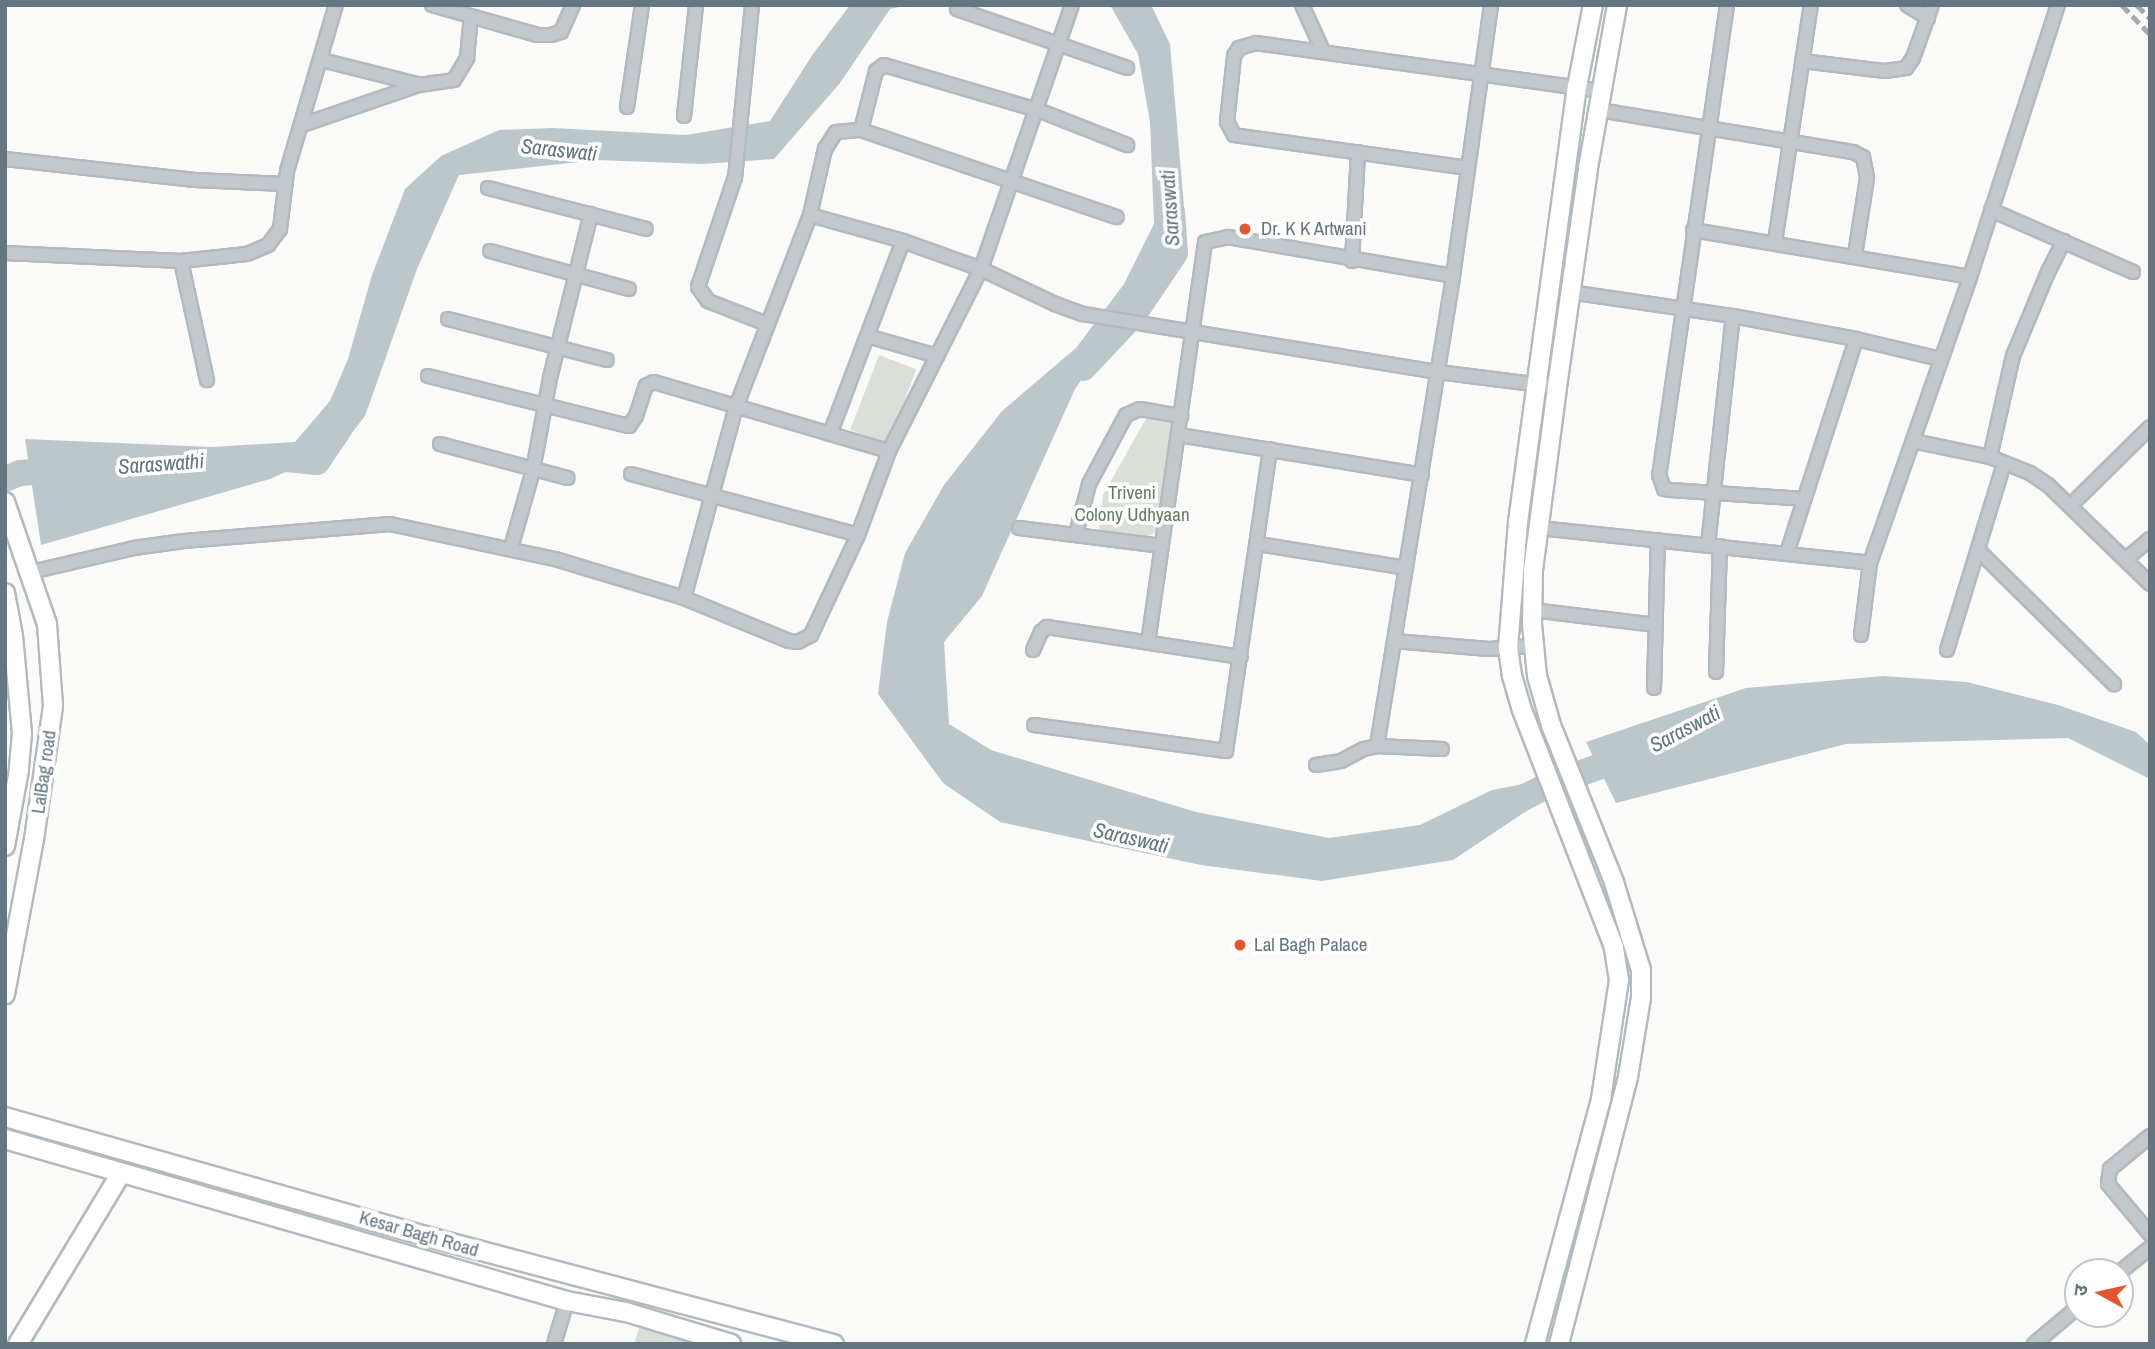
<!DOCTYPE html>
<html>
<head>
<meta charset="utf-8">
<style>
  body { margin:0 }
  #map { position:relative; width:2155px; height:1349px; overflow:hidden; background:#fafaf8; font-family:"Archivo Narrow","Noto Sans Devanagari",sans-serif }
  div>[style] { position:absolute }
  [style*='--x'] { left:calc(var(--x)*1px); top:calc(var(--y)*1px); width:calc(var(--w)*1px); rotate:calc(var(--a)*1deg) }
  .green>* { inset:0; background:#dadfd7; transform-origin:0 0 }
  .water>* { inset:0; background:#bbc7cb }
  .river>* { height:26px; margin:-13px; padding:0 13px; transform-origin:13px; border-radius:13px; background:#bbc7cb }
  .roads { filter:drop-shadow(2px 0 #b3babf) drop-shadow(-2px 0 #b3babf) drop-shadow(0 2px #b3babf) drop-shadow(0 -2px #b3babf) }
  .street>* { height:12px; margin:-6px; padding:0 6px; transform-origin:6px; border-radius:6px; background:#c3c8cc }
  .secondary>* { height:18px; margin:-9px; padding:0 9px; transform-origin:9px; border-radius:9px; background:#fff }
  .rail>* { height:4.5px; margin-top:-2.25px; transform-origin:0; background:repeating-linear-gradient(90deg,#a2aab0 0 10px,transparent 0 15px) }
  .dots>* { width:19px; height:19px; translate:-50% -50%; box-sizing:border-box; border:4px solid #fff; border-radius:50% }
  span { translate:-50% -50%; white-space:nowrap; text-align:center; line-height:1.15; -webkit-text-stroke:7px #fff; paint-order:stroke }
  .poi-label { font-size:19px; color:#657683 }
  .left { translate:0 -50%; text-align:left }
  .park-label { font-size:19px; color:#687a64 }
  .street-label { font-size:19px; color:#657683 }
  .water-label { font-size:21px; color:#60757c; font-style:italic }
  .frame { position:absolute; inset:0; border:7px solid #657683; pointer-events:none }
  .north { position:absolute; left:2064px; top:1258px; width:70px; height:70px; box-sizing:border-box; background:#fff; border:2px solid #c1c8cd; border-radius:50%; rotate:278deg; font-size:19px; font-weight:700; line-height:28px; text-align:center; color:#657683 }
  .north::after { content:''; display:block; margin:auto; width:24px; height:32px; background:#e4572e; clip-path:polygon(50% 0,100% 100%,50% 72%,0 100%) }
</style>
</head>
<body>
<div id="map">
  <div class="green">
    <div style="left:879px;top:355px;width:40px;height:80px;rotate:21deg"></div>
    <div style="clip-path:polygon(1148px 415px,1175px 420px,1159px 529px,1148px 537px,1099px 530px,1103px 495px)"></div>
    <div style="clip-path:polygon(640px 1325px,709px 1344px,634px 1344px)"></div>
  </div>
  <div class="water">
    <div style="clip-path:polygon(850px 5px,907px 5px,890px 9px,840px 83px,774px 159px,702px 164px,597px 160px,459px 175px,417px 269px,365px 416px,341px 447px,270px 479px,41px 545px,25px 439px,212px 447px,295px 442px,330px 401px,348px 359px,372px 275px,405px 189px,441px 156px,499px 130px,552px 128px,686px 135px,770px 121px,813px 54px)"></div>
    <div style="clip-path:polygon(1110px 5px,1151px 5px,1170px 44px,1186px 230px,1075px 389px,982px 596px,944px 642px,949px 724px,991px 750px,1196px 812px,1329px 838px,1420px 825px,1492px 790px,1534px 782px,1540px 802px,1453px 860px,1322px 881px,1201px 865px,1000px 822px,943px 783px,878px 694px,887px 622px,905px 553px,944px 485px,1002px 411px,1076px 348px,1124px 284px,1154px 224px,1150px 122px,1138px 54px)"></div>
    <div style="clip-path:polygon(1884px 676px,1967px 682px,2058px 705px,2136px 732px,2150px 745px,2150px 779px,2068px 738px,1846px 744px,1616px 803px,1586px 742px,1746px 688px)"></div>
  </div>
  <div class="river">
    <div style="--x:1083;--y:368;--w:74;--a:-46.6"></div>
    <div style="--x:1134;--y:314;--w:73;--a:-56.1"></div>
    <div style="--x:1175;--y:253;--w:41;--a:-94.2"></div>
    <div style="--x:275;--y:458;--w:42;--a:5.4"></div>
    <div style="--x:317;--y:462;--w:41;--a:-55.9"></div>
    <div style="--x:5;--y:479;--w:16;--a:-22"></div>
    <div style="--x:20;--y:473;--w:45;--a:-3.8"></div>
    <div style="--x:1506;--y:807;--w:47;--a:-27.6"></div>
    <div style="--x:1548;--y:785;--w:89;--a:-19.7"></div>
  </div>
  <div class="roads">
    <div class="street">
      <div style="--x:432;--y:5;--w:109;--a:15.9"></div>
      <div style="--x:537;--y:35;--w:14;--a:0"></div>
      <div style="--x:551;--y:35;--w:10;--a:-17"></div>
      <div style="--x:561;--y:32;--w:30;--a:-66"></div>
      <div style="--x:752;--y:5;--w:173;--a:95.6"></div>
      <div style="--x:735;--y:177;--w:116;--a:108.6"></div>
      <div style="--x:698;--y:287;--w:17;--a:54"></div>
      <div style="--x:708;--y:301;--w:63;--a:21.3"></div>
      <div style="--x:1302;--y:5;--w:51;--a:65.5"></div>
      <div style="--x:1727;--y:5;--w:475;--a:98.2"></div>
      <div style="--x:1659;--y:475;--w:15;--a:70"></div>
      <div style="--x:1664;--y:489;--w:6;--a:9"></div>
      <div style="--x:1670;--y:490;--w:134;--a:3.8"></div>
      <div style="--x:1907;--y:5;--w:25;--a:32"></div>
      <div style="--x:957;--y:9;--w:180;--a:19.1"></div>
      <div style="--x:322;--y:60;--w:98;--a:14.2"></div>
      <div style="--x:1802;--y:61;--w:84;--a:6.9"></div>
      <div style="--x:1885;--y:71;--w:21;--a:-8"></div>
      <div style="--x:1906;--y:68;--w:12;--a:-55"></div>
      <div style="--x:1913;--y:58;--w:56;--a:-70.3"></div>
      <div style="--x:627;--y:107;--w:103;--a:-81.6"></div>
      <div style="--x:1599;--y:110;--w:257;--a:9.4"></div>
      <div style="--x:1853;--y:152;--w:11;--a:27"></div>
      <div style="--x:1863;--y:157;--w:21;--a:79"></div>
      <div style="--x:1867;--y:178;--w:78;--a:98.9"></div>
      <div style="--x:684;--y:116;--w:112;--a:-83.8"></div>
      <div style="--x:302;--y:125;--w:124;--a:-18.9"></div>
      <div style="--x:419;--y:85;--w:35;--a:-8"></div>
      <div style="--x:454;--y:80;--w:26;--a:-59"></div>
      <div style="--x:467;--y:58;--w:42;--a:-84.6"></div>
      <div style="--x:861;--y:130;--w:61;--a:-75.7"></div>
      <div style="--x:876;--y:71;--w:10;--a:-37"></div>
      <div style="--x:884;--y:65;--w:160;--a:16.3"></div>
      <div style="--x:1038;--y:110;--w:96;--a:21.5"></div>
      <div style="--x:5;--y:159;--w:191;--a:6.3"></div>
      <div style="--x:195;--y:180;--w:89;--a:2.6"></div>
      <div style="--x:1468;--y:168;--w:236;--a:-172"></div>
      <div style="--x:1234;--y:135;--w:15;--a:-118"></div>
      <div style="--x:1227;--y:122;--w:66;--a:-83.9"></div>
      <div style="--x:1234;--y:56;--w:9;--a:-58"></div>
      <div style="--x:1239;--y:48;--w:18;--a:-16"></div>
      <div style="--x:1256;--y:43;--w:349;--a:7.9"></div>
      <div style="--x:488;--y:188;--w:163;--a:14.5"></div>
      <div style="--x:1991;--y:210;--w:155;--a:23.6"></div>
      <div style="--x:810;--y:215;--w:97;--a:15.6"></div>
      <div style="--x:903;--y:241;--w:83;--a:19.7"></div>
      <div style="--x:981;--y:269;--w:82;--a:25.3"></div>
      <div style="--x:1055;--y:304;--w:30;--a:20"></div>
      <div style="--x:1083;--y:314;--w:360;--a:9.3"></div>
      <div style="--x:1438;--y:372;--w:120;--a:7.2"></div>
      <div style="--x:1693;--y:230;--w:281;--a:9.6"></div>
      <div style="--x:1775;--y:242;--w:240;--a:-81.4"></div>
      <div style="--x:490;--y:251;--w:144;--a:15.3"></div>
      <div style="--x:5;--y:253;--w:176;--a:2.6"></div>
      <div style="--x:181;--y:261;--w:66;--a:-6.1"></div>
      <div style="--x:247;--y:254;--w:23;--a:-23"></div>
      <div style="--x:268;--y:245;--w:20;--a:-53"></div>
      <div style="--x:280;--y:229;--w:58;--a:-83.1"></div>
      <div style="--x:287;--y:171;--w:173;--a:-73.6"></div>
      <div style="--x:181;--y:261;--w:122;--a:77.7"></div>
      <div style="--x:1352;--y:261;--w:109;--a:-86.8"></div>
      <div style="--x:1570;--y:292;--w:165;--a:8.4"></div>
      <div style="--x:1733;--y:316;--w:125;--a:10.6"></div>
      <div style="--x:1856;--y:339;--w:86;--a:13.4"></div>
      <div style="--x:448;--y:319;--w:164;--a:14.5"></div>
      <div style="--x:867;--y:336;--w:73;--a:15.9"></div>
      <div style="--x:428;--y:376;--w:207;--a:14"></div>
      <div style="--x:629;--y:426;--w:12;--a:-55"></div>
      <div style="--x:636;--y:416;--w:32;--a:-72"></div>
      <div style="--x:646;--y:386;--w:9;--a:-27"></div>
      <div style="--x:654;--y:382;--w:245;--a:16.4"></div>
      <div style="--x:830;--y:434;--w:206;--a:-69.3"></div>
      <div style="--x:1179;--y:435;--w:246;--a:9.3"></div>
      <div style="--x:1913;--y:441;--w:79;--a:11.7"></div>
      <div style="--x:1990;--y:457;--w:43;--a:21.8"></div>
      <div style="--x:2030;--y:473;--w:22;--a:34"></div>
      <div style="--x:2048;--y:485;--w:142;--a:44.1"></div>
      <div style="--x:440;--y:444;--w:132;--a:14.9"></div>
      <div style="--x:1990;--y:457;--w:104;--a:-77.2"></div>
      <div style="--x:2013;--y:356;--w:91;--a:-67.4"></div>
      <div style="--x:2048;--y:272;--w:35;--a:-63"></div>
      <div style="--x:631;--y:474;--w:235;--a:15"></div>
      <div style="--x:2070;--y:506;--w:112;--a:-44.6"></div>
      <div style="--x:1019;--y:528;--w:144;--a:7.2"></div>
      <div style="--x:1539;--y:528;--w:333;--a:6"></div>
      <div style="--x:1076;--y:534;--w:52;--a:-75.4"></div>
      <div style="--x:1089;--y:484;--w:78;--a:-61.8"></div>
      <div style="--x:1126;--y:415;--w:15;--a:-23"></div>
      <div style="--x:1140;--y:409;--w:42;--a:9.7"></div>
      <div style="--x:1258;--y:544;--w:150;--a:9.2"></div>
      <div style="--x:1708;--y:545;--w:230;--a:-83.8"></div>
      <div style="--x:511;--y:548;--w:81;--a:-74.2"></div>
      <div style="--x:533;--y:470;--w:94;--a:-79.5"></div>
      <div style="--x:550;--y:378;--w:169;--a:-76"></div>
      <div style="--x:1979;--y:551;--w:190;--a:44.6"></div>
      <div style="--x:1787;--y:553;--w:225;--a:-72.1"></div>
      <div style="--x:2126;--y:559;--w:31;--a:-40"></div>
      <div style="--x:31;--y:572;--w:106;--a:-13.1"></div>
      <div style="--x:134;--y:548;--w:50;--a:-8"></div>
      <div style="--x:184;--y:541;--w:207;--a:-4.7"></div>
      <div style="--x:390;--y:524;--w:169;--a:12"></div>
      <div style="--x:555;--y:559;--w:135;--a:16.8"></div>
      <div style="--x:684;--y:598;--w:113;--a:22.3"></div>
      <div style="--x:789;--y:641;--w:9;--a:6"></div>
      <div style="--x:798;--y:642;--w:15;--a:-28"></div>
      <div style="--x:811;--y:635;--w:110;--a:-64.8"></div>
      <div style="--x:858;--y:535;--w:90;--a:-69.7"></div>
      <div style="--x:889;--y:451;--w:204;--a:-63.2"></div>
      <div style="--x:981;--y:269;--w:279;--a:-71"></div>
      <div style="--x:684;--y:598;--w:198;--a:-74.8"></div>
      <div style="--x:736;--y:407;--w:206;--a:-68.9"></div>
      <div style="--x:810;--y:215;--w:68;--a:-77.2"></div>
      <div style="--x:825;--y:149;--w:20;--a:-57"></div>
      <div style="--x:836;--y:132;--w:25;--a:-5"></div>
      <div style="--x:861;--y:130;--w:270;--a:18.8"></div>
      <div style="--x:1532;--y:610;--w:125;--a:6.9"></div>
      <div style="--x:1861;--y:635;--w:73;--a:-82.9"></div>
      <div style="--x:1870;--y:563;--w:303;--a:-70.7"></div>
      <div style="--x:1970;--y:277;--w:286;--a:-72.1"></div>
      <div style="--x:1394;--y:641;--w:95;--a:4.8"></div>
      <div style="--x:1489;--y:649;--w:44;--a:-3.9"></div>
      <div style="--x:1148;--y:643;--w:405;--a:-81.9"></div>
      <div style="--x:1205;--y:242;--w:24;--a:-12"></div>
      <div style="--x:1228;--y:237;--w:228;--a:9.8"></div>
      <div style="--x:1033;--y:650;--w:20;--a:-66"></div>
      <div style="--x:1041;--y:632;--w:8;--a:-40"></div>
      <div style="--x:1047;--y:627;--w:196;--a:8.8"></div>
      <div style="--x:1947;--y:650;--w:195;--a:-73"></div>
      <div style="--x:1716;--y:672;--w:126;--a:-88.2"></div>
      <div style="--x:1654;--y:688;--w:148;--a:-88.5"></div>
      <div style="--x:1034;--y:725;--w:194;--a:7.7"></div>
      <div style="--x:1226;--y:751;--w:305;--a:-81.7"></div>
      <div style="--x:1377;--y:746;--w:476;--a:-80.8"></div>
      <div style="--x:1453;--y:276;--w:274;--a:-82"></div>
      <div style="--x:1316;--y:765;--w:25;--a:-9"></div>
      <div style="--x:1341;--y:761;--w:26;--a:-28"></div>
      <div style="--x:1364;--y:749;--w:13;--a:-13"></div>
      <div style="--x:1377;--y:746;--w:65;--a:2.6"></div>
      <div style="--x:2150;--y:1136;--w:52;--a:140.5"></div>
      <div style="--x:2110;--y:1169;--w:15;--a:98"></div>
      <div style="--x:2108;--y:1184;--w:65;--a:50"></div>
      <div style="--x:2120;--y:1272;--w:38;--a:-39"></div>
      <div style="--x:554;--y:1344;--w:45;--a:-73.2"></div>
      <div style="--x:2034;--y:1344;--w:57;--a:-40.1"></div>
    </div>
    <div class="secondary">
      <div style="--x:5;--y:502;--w:129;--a:71"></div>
      <div style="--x:47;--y:624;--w:82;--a:85.8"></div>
      <div style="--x:53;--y:706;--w:134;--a:98.1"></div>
      <div style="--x:34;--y:839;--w:158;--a:100.6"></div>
      <div style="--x:5;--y:593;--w:44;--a:79.5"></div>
      <div style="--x:13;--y:636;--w:97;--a:84.7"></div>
      <div style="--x:22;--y:733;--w:37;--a:95"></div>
      <div style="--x:19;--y:770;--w:77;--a:100.4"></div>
      <div style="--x:5;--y:1117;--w:437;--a:15.8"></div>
      <div style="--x:425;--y:1236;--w:423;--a:14.8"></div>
      <div style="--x:5;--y:1139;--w:585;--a:16.08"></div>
      <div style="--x:567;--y:1301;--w:60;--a:10.6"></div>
      <div style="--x:626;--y:1312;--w:110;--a:16.9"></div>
      <div style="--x:18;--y:1344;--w:200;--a:-58.9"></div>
      <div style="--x:1535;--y:1344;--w:254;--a:-74.9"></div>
      <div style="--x:1601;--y:1099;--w:120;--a:-81.4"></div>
      <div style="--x:1619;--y:980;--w:33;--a:-99"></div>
      <div style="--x:1614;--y:947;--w:257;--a:-111.2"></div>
      <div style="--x:1521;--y:707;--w:32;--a:-106"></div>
      <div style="--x:1512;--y:676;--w:27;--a:-98"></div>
      <div style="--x:1508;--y:649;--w:127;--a:-85.5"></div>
      <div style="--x:1518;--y:522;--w:439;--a:-82.3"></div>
      <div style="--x:1577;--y:87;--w:84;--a:-79"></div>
      <div style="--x:1559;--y:1344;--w:276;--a:-75.5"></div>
      <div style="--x:1628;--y:1077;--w:80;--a:-80.7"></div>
      <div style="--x:1641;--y:998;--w:28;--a:-90"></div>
      <div style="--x:1641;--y:970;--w:92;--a:-107.1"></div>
      <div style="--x:1614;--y:882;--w:169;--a:-111.9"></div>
      <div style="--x:1551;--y:725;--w:51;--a:-105.9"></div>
      <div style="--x:1537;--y:676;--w:52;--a:-95.5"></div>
      <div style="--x:1532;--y:624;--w:54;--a:-88.9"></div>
      <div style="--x:1533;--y:570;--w:185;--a:-82.5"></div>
      <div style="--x:1557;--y:387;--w:221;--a:-81.9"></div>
      <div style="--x:1588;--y:168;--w:166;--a:-79.9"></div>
    </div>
  </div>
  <div class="rail">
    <div style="--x:2122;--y:5;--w:40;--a:46"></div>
    <div style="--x:2137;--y:5;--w:18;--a:45"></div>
  </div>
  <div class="dots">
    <div style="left:1245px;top:229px;background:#e4572e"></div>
    <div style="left:1240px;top:945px;background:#e4572e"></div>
  </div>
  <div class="poi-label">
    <span class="left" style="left:1261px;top:229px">Dr. K K Artwani</span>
    <span class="left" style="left:1254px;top:945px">Lal Bagh Palace</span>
  </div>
  <div class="park-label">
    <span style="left:1132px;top:504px">Triveni<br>Colony Udhyaan</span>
  </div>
  <div class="street-label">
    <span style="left:44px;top:772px;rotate:-82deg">LalBag road</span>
    <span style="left:419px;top:1234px;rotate:16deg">Kesar Bagh Road</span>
  </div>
  <div class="water-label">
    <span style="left:559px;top:150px;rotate:6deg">Saraswati</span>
    <span style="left:1170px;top:208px;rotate:-94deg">Saraswati</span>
    <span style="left:161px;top:464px;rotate:-4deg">Saraswathi</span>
    <span style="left:1685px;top:729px;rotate:-28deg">Saraswati</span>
    <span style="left:1131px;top:838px;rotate:13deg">Saraswati</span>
  </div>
  <div class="frame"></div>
  <div class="north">उ</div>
</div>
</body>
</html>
